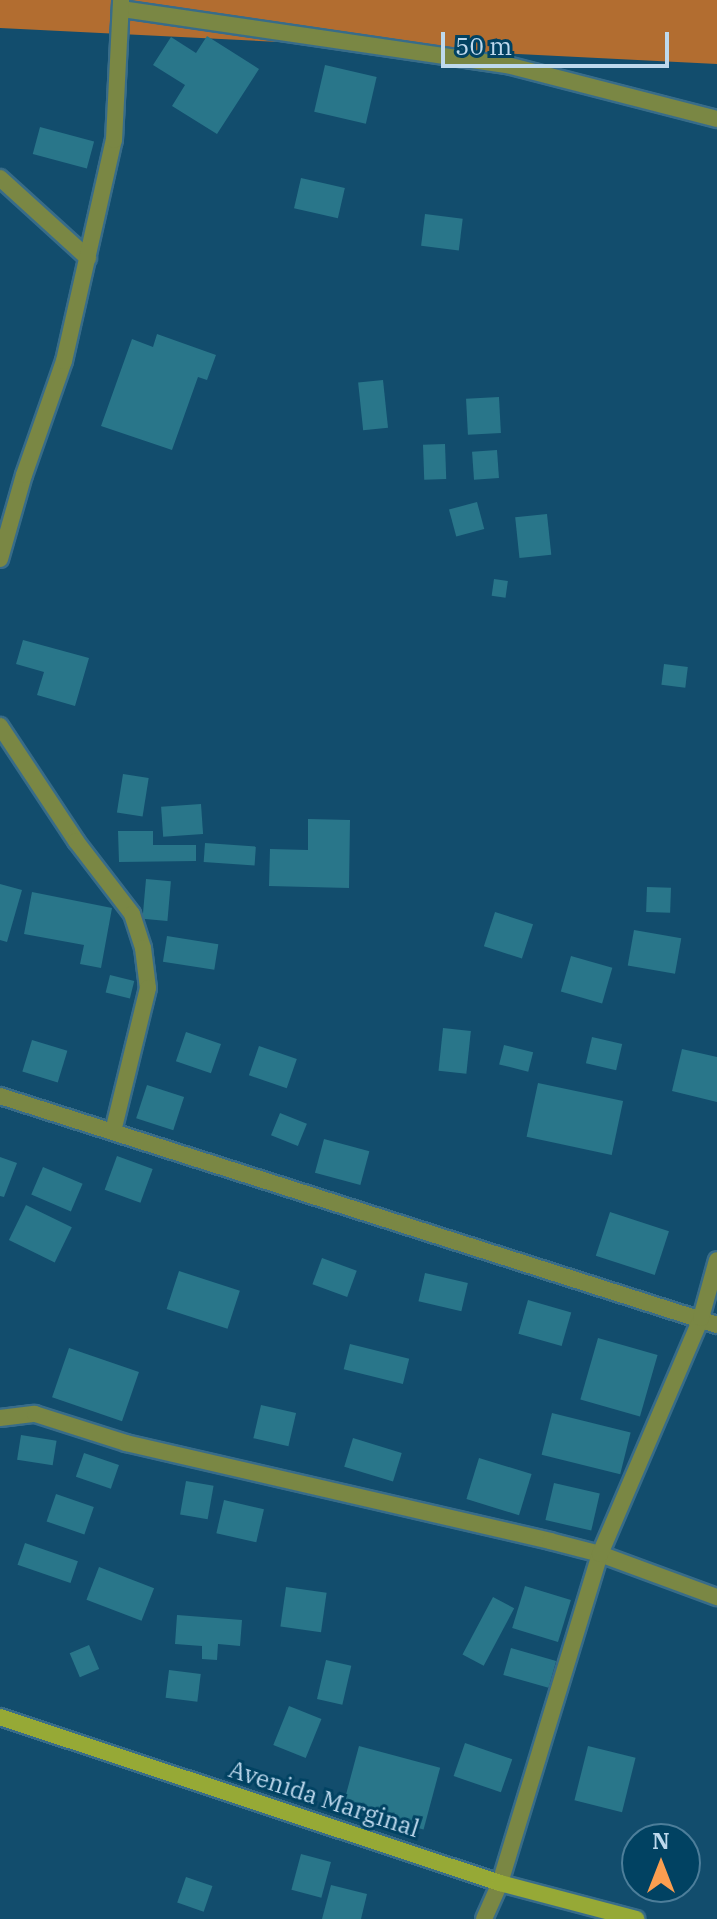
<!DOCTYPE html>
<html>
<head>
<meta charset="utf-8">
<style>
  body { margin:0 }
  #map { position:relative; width:717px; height:1919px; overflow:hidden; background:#124d6d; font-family:"IBM Plex Serif",serif }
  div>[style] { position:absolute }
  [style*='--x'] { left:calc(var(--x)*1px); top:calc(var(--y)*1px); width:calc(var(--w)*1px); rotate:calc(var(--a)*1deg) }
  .forest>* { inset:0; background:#b26d30 }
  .building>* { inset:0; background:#29768a; transform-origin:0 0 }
  .roads { filter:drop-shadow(2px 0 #386c89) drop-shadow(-2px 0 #386c89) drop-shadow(0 2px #386c89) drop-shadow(0 -2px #386c89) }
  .street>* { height:16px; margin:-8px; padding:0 8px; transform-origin:8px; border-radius:8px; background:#7a8744 }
  .secondary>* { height:16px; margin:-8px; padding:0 8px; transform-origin:8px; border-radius:8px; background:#96a936 }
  span { translate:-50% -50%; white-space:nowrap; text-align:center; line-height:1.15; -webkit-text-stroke:6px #014262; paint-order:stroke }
  .street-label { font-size:24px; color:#bed9ed }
  .north { position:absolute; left:621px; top:1823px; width:80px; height:80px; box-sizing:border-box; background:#014262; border:2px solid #4d7e9a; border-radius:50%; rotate:0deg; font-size:22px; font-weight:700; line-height:32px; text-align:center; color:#bed9ed }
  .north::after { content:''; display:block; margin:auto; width:28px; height:36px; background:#fb9e50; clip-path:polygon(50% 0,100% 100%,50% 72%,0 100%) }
  .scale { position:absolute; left:441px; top:32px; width:228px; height:36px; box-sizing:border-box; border:4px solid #bed9ed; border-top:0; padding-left:10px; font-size:24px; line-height:28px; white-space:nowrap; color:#bed9ed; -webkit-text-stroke:6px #014262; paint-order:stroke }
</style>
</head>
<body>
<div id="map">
  <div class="forest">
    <div style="clip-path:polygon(0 0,717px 0,717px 64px,0 28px)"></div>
  </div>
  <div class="building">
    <div style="clip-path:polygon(207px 36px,259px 69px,217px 134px,172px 106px,185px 85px,153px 65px,171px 37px,196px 53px)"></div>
    <div style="left:325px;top:65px;width:53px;height:48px;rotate:13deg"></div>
    <div style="left:40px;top:127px;width:56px;height:28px;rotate:15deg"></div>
    <div style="left:301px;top:178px;width:45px;height:31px;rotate:13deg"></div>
    <div style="left:425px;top:214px;width:38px;height:32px;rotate:7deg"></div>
    <div style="clip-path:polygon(157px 334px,216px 355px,207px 380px,198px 377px,172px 450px,101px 426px,132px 339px,153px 347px)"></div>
    <div style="left:383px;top:380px;width:48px;height:25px;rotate:84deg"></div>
    <div style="left:499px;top:397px;width:36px;height:33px;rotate:87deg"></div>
    <div style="left:445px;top:444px;width:35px;height:22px;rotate:88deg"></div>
    <div style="left:497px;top:450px;width:28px;height:25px;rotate:86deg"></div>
    <div style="left:477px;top:502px;width:28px;height:29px;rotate:75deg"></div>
    <div style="left:547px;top:514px;width:41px;height:32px;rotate:84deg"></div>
    <div style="left:494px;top:579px;width:14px;height:17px;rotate:8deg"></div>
    <div style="clip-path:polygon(23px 640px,89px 658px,75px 706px,37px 695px,44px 672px,16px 664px)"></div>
    <div style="left:664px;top:664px;width:24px;height:21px;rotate:7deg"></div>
    <div style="left:123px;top:774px;width:26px;height:39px;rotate:9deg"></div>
    <div style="left:201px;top:804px;width:30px;height:40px;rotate:86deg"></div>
    <div style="clip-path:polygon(308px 819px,350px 820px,349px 888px,269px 886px,270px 849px,308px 850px)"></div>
    <div style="clip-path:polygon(118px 831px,153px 831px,153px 845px,196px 845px,196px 861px,119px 862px)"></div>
    <div style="left:205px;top:843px;width:51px;height:19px;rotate:4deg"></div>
    <div style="left:146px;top:879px;width:25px;height:40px;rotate:5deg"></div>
    <div style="clip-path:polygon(0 884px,22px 890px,7px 942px,0 940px)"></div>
    <div style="left:647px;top:887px;width:24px;height:25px;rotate:2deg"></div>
    <div style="clip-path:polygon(32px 892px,112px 908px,101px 968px,80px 964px,84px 945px,24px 934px)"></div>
    <div style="left:495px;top:912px;width:40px;height:36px;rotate:18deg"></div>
    <div style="left:634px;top:930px;width:48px;height:36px;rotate:10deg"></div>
    <div style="left:167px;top:936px;width:52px;height:26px;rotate:9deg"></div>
    <div style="left:571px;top:956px;width:43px;height:37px;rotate:16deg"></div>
    <div style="left:110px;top:975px;width:25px;height:18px;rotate:14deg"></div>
    <div style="left:443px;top:1028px;width:28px;height:43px;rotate:6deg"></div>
    <div style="left:186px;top:1032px;width:37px;height:31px;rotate:19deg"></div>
    <div style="left:592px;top:1037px;width:31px;height:27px;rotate:13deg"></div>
    <div style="left:32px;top:1040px;width:37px;height:33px;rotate:17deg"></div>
    <div style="left:504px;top:1045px;width:30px;height:20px;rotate:14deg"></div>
    <div style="left:259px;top:1046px;width:40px;height:31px;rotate:19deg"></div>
    <div style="clip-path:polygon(682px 1049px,717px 1057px,717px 1102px,672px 1091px)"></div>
    <div style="left:538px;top:1083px;width:87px;height:55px;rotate:12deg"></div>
    <div style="left:147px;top:1085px;width:39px;height:35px;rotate:18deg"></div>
    <div style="left:280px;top:1113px;width:29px;height:24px;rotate:22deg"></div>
    <div style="left:324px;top:1139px;width:47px;height:35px;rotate:15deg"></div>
    <div style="left:117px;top:1156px;width:38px;height:36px;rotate:20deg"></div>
    <div style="clip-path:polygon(0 1157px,17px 1163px,4px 1197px,0 1196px)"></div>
    <div style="left:43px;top:1167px;width:43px;height:30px;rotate:23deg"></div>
    <div style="left:26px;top:1205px;width:51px;height:39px;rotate:26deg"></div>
    <div style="left:610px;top:1212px;width:62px;height:46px;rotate:18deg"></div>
    <div style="left:322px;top:1258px;width:37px;height:28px;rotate:20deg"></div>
    <div style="left:179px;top:1271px;width:64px;height:40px;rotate:18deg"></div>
    <div style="left:425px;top:1273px;width:44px;height:29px;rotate:13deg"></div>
    <div style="left:528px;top:1300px;width:45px;height:35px;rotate:16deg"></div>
    <div style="left:598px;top:1338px;width:62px;height:64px;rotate:16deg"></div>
    <div style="left:350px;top:1344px;width:61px;height:26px;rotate:14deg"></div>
    <div style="left:69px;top:1348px;width:74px;height:52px;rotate:19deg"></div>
    <div style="left:261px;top:1405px;width:36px;height:34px;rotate:13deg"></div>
    <div style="left:552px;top:1413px;width:81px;height:43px;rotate:14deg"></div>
    <div style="left:21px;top:1435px;width:36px;height:25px;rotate:9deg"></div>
    <div style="left:353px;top:1438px;width:51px;height:30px;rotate:17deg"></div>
    <div style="left:84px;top:1453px;width:37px;height:25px;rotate:19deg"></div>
    <div style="left:479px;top:1458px;width:55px;height:43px;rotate:17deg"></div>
    <div style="left:186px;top:1481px;width:28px;height:34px;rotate:10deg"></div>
    <div style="left:554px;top:1483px;width:47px;height:38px;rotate:13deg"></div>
    <div style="left:56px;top:1494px;width:40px;height:29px;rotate:19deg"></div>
    <div style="left:224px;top:1500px;width:41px;height:34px;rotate:13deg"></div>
    <div style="left:25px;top:1543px;width:56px;height:23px;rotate:19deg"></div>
    <div style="left:99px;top:1567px;width:59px;height:35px;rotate:21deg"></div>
    <div style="left:525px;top:1586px;width:48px;height:44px;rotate:17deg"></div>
    <div style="left:286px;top:1587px;width:41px;height:40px;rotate:8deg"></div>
    <div style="left:493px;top:1597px;width:24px;height:65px;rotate:28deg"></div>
    <div style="clip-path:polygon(177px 1615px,242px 1620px,240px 1646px,218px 1644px,217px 1660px,202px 1659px,202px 1646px,175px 1644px)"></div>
    <div style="left:89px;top:1645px;width:26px;height:21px;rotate:67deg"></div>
    <div style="left:511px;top:1648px;width:47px;height:28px;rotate:16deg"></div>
    <div style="left:326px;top:1660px;width:26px;height:40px;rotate:13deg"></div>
    <div style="left:169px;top:1670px;width:32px;height:28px;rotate:7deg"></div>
    <div style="left:289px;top:1706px;width:35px;height:42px;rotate:22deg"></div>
    <div style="left:465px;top:1743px;width:50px;height:35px;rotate:19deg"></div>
    <div style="left:359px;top:1746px;width:84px;height:64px;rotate:15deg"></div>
    <div style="left:588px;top:1746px;width:49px;height:56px;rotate:14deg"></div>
    <div style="left:301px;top:1854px;width:31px;height:37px;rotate:15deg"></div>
    <div style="left:186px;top:1877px;width:28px;height:27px;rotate:19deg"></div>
    <div style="clip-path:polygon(331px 1885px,367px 1894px,361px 1919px,322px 1919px)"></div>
  </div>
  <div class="roads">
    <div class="street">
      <div style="--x:122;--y:9;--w:389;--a:8.3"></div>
      <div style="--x:507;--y:65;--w:217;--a:14.4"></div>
      <div style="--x:0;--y:178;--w:119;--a:42.3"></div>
      <div style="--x:0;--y:559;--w:87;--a:-74.1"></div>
      <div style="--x:24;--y:475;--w:121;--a:-70.7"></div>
      <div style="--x:64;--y:361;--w:227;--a:-77.3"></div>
      <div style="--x:114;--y:140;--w:140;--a:-87.1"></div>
      <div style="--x:0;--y:726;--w:138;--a:56.5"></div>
      <div style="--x:76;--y:841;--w:92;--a:52.5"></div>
      <div style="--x:132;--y:914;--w:36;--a:72"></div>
      <div style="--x:143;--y:948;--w:40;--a:82.9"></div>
      <div style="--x:148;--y:988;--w:148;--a:103.7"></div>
      <div style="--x:0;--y:1096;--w:753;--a:17.71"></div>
      <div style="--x:0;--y:1418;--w:35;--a:-7"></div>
      <div style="--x:35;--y:1414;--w:96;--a:17.7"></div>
      <div style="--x:126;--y:1443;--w:435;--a:13"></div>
      <div style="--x:550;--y:1541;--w:52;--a:14.6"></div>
      <div style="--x:600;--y:1554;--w:125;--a:20.2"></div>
      <div style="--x:484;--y:1919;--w:39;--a:-66"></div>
      <div style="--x:500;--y:1883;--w:344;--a:-73.1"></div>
      <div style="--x:600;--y:1554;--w:257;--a:-66.8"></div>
      <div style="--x:701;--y:1318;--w:60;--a:-74.6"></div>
    </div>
    <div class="secondary">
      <div style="--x:0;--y:1717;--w:527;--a:18.37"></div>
      <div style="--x:500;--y:1883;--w:141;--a:14.8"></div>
    </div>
  </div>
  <div class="street-label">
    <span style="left:324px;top:1799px;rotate:18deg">Avenida Marginal</span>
  </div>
  <div class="north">N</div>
  <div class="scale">50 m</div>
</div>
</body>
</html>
